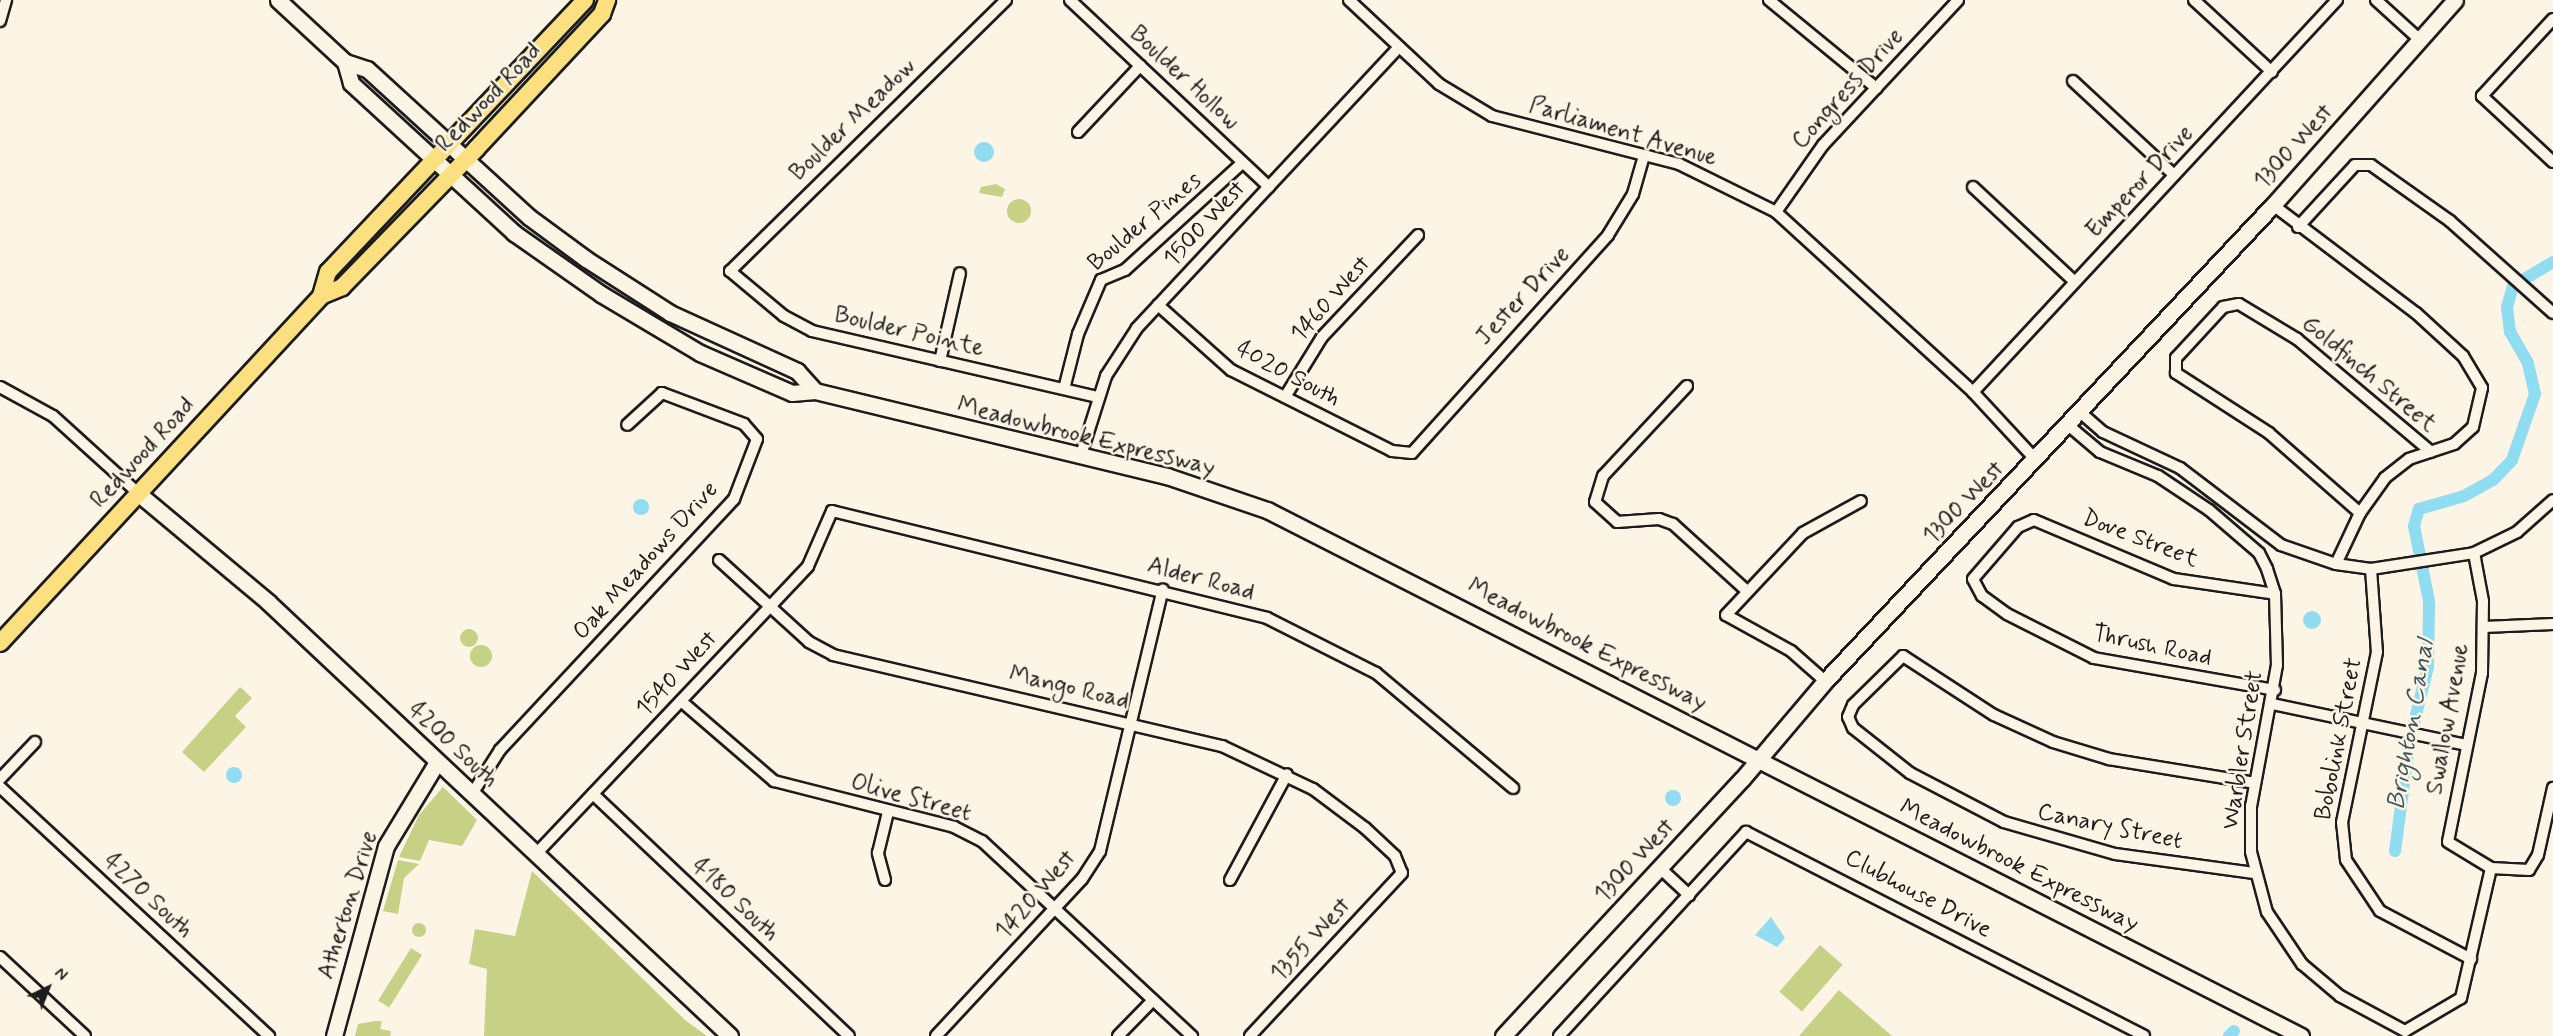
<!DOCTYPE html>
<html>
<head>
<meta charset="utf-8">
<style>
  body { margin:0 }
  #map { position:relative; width:2553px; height:1036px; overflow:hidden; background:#fcf5e5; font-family:Mynerve,sans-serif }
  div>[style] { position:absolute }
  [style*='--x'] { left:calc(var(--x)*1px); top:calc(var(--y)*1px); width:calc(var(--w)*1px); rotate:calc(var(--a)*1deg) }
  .green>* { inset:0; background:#c7d185; transform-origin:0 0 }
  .round { border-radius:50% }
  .water>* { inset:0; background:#90dcf1 }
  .canal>* { height:12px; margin:-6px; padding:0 6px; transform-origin:6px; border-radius:6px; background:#90dcf1 }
  .roads { filter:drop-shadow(2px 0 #1c1c1c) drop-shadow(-2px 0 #1c1c1c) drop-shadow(0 2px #1c1c1c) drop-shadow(0 -2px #1c1c1c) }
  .street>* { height:10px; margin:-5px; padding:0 5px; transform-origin:5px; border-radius:5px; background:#fcf5e5 }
  .secondary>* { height:15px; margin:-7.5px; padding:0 7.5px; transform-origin:7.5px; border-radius:7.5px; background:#fcf5e5 }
  .primary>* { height:16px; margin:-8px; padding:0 8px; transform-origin:8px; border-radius:8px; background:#fce080 }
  span { translate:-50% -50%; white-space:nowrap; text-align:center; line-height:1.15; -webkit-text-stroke:5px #fcf5e5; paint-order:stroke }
  .street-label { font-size:24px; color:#1c1c1c }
  .water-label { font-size:26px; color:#3f565c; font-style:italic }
  .north { position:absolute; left:18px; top:958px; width:60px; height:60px; -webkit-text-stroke:4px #fcf5e5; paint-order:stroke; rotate:43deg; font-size:16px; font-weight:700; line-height:24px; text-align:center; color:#1c1c1c }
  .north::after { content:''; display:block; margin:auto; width:21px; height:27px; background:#1c1c1c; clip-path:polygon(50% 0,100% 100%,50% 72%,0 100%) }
</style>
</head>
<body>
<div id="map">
  <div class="green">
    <div style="clip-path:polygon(996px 184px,1005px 189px,1002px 197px,979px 193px,981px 187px)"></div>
    <div class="round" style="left:1007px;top:199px;width:24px;height:24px"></div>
    <div class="round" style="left:460px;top:629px;width:18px;height:18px"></div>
    <div class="round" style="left:470px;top:645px;width:22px;height:22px"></div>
    <div style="clip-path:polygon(240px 687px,252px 698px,235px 716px,246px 727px,204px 772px,182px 752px)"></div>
    <div style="clip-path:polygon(443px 787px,477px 820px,462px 846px,429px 840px,420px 861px,399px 857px,419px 815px)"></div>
    <div style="clip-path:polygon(398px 860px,419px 864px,404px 878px,398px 914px,383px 911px)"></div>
    <div style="clip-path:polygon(532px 871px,685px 1020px,707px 1036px,484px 1036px,487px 969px,469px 964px,475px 929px,515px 936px)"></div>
    <div class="round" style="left:412px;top:923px;width:14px;height:14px"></div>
    <div style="left:1820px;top:945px;width:30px;height:62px;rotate:41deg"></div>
    <div style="left:411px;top:948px;width:13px;height:62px;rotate:32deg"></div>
    <div style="clip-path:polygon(1839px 990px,1892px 1036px,1799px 1036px)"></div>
    <div style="clip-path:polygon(375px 1021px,382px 1021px,380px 1029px,391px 1031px,390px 1036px,355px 1036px,358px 1024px)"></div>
  </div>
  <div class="water">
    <div class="round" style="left:974px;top:142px;width:20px;height:20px"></div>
    <div class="round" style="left:633px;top:499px;width:16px;height:16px"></div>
    <div class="round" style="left:2303px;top:611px;width:18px;height:18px"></div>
    <div class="round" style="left:226px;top:767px;width:16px;height:16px"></div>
    <div class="round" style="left:1665px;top:790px;width:16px;height:16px"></div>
    <div style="clip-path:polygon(1771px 917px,1785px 938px,1777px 947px,1755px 935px)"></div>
  </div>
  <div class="canal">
    <div style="--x:2395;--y:851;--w:113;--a:-82.4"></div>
    <div style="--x:2410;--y:739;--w:74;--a:-76"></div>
    <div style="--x:2428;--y:667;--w:66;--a:-89.1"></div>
    <div style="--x:2429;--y:601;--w:76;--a:-101.3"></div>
    <div style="--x:2414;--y:526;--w:18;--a:-74"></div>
    <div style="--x:2419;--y:509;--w:47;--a:-16.1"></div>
    <div style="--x:2464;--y:496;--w:33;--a:-29"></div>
    <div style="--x:2493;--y:480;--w:28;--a:-46"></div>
    <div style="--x:2512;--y:460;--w:70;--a:-70.8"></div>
    <div style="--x:2535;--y:394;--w:32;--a:-103"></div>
    <div style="--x:2528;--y:363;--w:36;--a:-120"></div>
    <div style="--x:2510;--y:332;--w:25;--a:-97"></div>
    <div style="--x:2507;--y:307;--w:22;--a:-74"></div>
    <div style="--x:2513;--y:286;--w:47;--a:-31"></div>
    <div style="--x:2229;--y:1036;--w:7;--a:-45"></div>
  </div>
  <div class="roads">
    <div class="street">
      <div style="--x:1006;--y:0;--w:387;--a:135.5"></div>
      <div style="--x:730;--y:271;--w:70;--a:39.8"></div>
      <div style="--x:784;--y:316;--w:32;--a:28"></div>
      <div style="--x:812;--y:331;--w:293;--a:13"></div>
      <div style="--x:1070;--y:0;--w:273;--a:43.2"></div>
      <div style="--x:1349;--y:0;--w:123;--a:43"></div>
      <div style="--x:1439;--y:84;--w:62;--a:31.1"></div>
      <div style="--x:1492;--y:116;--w:193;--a:14.4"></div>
      <div style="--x:1679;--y:164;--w:108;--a:26.3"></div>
      <div style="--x:1776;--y:212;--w:267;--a:42.4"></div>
      <div style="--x:1973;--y:392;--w:93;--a:47.2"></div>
      <div style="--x:1769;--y:0;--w:139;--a:39.4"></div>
      <div style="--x:2194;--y:0;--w:106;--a:42.7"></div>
      <div style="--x:2376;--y:0;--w:58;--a:42.2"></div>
      <div style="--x:2553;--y:19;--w:105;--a:132.7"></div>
      <div style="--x:2482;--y:96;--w:97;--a:42.9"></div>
      <div style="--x:0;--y:21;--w:22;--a:-74"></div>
      <div style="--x:2073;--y:81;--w:138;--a:42.9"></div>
      <div style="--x:1078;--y:132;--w:91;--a:-46.8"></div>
      <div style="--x:1973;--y:187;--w:139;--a:43"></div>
      <div style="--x:2273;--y:205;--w:179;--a:37.1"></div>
      <div style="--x:2416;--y:313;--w:64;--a:42.5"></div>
      <div style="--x:2463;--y:356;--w:37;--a:59"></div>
      <div style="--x:2482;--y:388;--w:40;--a:103"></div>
      <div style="--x:2473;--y:427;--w:25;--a:138"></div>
      <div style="--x:2454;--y:444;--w:47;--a:161.6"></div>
      <div style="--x:2409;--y:459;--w:31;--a:142"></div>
      <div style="--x:2385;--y:478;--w:43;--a:125.5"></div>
      <div style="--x:2360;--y:513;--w:56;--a:115.2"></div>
      <div style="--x:1776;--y:212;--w:82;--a:-55"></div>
      <div style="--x:1823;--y:145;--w:198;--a:-47"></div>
      <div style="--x:2298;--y:227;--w:84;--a:-47.4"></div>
      <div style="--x:2355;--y:165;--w:16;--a:0"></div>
      <div style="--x:2371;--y:165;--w:97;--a:35.3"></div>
      <div style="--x:2450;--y:221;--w:138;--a:41.8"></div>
      <div style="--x:1158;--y:305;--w:98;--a:41.7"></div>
      <div style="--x:1231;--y:370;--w:180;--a:26.7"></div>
      <div style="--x:1392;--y:451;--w:20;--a:6"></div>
      <div style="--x:1412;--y:453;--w:293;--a:-48"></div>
      <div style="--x:1608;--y:235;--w:48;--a:-58.6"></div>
      <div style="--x:1633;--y:194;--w:40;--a:-74"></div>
      <div style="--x:940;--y:361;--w:90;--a:-77.2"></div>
      <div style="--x:1687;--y:386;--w:123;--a:133"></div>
      <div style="--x:1603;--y:476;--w:27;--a:107"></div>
      <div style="--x:1595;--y:502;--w:30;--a:42"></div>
      <div style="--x:1617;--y:522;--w:42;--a:-4.1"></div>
      <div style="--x:1659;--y:519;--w:15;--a:20"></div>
      <div style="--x:1673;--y:524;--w:100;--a:42.2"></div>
      <div style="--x:0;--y:387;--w:60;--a:28.7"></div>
      <div style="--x:53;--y:416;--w:116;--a:42.2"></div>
      <div style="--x:1064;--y:389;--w:57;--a:-75.7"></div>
      <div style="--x:1078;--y:334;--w:59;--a:-66.9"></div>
      <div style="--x:1101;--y:280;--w:26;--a:-23"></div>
      <div style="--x:1125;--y:270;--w:159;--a:-42.4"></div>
      <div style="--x:1973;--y:392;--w:535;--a:-47.12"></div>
      <div style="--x:1285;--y:397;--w:70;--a:-58.3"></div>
      <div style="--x:1322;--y:337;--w:140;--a:-46.7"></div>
      <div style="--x:2080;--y:412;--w:30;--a:41"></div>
      <div style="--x:2103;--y:432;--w:85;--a:25.1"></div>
      <div style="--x:2180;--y:468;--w:127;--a:37.3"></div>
      <div style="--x:2281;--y:545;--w:58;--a:19.1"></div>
      <div style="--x:2336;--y:564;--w:35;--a:8"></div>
      <div style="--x:2371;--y:569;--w:104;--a:-8.8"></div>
      <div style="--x:2474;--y:553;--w:48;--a:-26"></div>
      <div style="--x:2517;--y:532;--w:48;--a:-41.6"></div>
      <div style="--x:2068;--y:425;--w:42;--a:40.2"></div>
      <div style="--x:2100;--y:452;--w:63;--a:22.5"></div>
      <div style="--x:2158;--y:476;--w:61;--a:33.7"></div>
      <div style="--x:2209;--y:510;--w:66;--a:40.7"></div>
      <div style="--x:2259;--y:553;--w:18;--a:63"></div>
      <div style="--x:2267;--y:569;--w:26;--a:72"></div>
      <div style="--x:2275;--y:594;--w:71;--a:88.4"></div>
      <div style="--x:2277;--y:665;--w:143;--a:100.4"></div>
      <div style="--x:2251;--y:806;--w:46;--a:90"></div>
      <div style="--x:2251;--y:852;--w:62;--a:75.1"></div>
      <div style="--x:2267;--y:912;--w:63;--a:56.1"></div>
      <div style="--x:2302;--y:964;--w:50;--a:40.1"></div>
      <div style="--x:2340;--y:996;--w:74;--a:28.3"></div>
      <div style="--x:2405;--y:1031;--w:65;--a:-30.5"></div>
      <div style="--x:2461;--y:998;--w:133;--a:-77"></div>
      <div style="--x:1081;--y:455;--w:83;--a:-72.4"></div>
      <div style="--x:1106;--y:376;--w:57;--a:-57.1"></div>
      <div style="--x:1137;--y:328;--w:384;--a:-47"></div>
      <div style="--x:2360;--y:513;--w:121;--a:-138.7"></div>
      <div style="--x:2269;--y:433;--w:111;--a:-147.2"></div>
      <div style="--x:2176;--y:373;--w:15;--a:-90"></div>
      <div style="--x:2176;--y:358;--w:69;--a:-47.3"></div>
      <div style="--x:2223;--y:307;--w:16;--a:-11"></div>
      <div style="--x:2239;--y:304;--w:68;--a:31.1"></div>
      <div style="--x:2297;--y:339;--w:175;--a:40.1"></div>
      <div style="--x:2474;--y:553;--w:49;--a:79.4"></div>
      <div style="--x:2483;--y:601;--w:72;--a:90.8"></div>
      <div style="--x:2482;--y:673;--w:172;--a:101.4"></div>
      <div style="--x:2448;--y:842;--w:50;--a:31.2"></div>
      <div style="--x:2491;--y:868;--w:38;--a:3"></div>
      <div style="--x:2529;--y:870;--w:17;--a:-59"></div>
      <div style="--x:2538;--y:855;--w:69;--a:-77.4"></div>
      <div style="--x:719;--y:560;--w:122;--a:42.3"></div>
      <div style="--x:809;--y:642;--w:27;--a:28"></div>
      <div style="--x:833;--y:655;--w:400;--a:13.2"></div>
      <div style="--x:1222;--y:746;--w:101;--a:25.3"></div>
      <div style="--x:1313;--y:789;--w:65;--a:36.9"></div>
      <div style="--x:1365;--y:828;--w:41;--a:43"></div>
      <div style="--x:1395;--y:856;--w:18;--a:68"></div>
      <div style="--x:1402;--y:873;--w:223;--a:133"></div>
      <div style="--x:2371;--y:569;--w:83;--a:85.9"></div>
      <div style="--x:2377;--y:652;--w:174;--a:101.6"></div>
      <div style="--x:2342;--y:822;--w:38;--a:84"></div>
      <div style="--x:2346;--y:860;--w:61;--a:56.3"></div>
      <div style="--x:2380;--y:911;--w:103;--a:27.8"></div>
      <div style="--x:2484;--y:627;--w:69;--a:-2.5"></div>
      <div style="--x:1825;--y:681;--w:45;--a:-138.6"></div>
      <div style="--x:1791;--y:651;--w:74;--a:-151"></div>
      <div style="--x:1726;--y:615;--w:112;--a:-46.8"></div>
      <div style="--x:1803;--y:533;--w:66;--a:-28.9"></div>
      <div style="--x:2275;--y:690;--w:184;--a:-170"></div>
      <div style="--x:2094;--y:658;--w:97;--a:-153.2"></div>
      <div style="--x:2007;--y:614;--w:31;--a:-144"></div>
      <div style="--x:1982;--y:596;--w:19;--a:-118"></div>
      <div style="--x:1973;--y:579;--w:69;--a:-49.1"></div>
      <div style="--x:2018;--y:527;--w:17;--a:-24"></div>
      <div style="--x:2034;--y:520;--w:152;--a:22.9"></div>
      <div style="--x:2174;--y:579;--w:102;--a:8.4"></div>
      <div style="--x:681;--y:701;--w:123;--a:40.7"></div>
      <div style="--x:774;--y:781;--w:186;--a:14.3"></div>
      <div style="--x:954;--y:827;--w:31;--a:27"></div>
      <div style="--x:982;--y:841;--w:287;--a:42.9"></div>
      <div style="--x:2272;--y:704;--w:198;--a:11.9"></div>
      <div style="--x:0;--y:779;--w:51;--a:-46.6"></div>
      <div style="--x:0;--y:787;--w:367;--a:42.8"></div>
      <div style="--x:472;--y:794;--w:52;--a:-57.5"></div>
      <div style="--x:500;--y:750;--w:343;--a:-47"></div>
      <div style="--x:734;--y:499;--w:64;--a:-69"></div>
      <div style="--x:757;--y:439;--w:20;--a:-131"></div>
      <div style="--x:744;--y:424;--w:88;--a:-159.3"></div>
      <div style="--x:662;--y:393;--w:47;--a:137.6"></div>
      <div style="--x:593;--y:794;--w:352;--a:43.4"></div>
      <div style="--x:536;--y:854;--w:396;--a:-46.6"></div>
      <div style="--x:808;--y:566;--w:60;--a:-66.4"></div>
      <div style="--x:832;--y:511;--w:448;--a:13.8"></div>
      <div style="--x:1267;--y:618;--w:122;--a:26.8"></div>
      <div style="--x:1376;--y:673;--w:179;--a:40"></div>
      <div style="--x:1660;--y:868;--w:40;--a:43"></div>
      <div style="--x:2254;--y:873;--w:140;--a:-172.2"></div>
      <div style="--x:2115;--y:854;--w:116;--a:-163.9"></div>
      <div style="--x:2004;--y:822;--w:106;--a:-152.5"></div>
      <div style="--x:1910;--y:773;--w:73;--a:-141.7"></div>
      <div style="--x:1853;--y:728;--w:12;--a:-114"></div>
      <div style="--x:1848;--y:717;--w:13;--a:-67"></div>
      <div style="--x:1853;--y:705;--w:70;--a:-44.4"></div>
      <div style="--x:1903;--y:656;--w:108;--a:33"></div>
      <div style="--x:1994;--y:715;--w:65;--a:24.6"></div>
      <div style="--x:2053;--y:742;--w:59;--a:16.9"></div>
      <div style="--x:2109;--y:759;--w:148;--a:9.3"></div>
      <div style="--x:885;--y:880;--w:28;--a:-105"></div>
      <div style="--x:878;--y:853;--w:42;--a:-76.3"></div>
      <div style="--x:1230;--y:880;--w:120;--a:-61.7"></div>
      <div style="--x:0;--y:957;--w:116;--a:42.9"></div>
      <div style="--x:936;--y:1036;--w:214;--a:-47.1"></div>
      <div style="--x:1082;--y:879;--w:33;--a:-57"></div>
      <div style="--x:1100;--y:851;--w:269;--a:-76.5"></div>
      <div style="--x:1118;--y:1036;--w:50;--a:-45.8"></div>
      <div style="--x:1559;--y:1036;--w:277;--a:-47.5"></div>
      <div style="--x:1746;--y:832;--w:447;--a:27.1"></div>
    </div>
    <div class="secondary">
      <div style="--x:278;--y:0;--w:91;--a:42.8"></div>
      <div style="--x:345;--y:62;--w:23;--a:18"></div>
      <div style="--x:367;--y:69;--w:219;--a:42.4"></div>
      <div style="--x:529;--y:217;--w:71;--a:36.4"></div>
      <div style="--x:586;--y:259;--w:100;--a:32.7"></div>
      <div style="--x:670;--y:313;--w:140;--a:24.5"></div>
      <div style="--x:797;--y:371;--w:27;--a:48"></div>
      <div style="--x:345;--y:62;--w:22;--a:74"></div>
      <div style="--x:351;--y:83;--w:222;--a:42.6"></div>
      <div style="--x:514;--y:233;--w:106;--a:35"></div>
      <div style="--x:601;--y:294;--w:115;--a:30.8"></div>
      <div style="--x:700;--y:353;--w:100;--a:23.5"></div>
      <div style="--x:792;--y:393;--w:23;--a:-5"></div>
      <div style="--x:815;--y:391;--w:362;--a:13.6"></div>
      <div style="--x:1167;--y:476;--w:106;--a:18.8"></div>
      <div style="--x:1267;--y:510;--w:1160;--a:26.96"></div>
      <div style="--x:139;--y:494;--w:168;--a:39.9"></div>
      <div style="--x:268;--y:602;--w:634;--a:43.21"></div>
      <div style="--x:334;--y:1036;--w:197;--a:-74.7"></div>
      <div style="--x:386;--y:846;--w:98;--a:-58.7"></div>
      <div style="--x:1503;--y:1036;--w:351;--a:-47.1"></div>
      <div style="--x:1742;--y:779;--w:128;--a:-49.7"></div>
      <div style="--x:1825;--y:681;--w:654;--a:-46.74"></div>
      <div style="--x:2273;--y:205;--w:274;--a:-48.4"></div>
    </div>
    <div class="primary">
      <div style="--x:321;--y:296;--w:25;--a:-74"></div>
      <div style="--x:328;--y:272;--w:374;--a:-46.6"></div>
      <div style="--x:0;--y:643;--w:473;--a:-47.2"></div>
      <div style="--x:321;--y:296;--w:23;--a:-23"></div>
      <div style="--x:342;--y:287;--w:192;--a:-45.8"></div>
      <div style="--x:476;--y:149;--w:185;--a:-47"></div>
      <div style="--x:602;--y:14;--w:15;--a:-70"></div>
    </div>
  </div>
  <div class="street-label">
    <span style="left:1184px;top:78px;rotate:43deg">Boulder Hollow</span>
    <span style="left:1848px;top:89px;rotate:-48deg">Congress Drive</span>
    <span style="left:489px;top:98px;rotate:-46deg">Redwood Road</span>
    <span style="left:853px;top:120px;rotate:-44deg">Boulder Meadow</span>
    <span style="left:1623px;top:132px;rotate:16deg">Parliament Avenue</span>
    <span style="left:2294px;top:147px;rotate:-48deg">1300 West</span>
    <span style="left:2140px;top:182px;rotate:-47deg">Emperor Drive</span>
    <span style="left:1145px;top:222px;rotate:-40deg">Boulder Pines</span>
    <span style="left:1205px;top:224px;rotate:-47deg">1500 West</span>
    <span style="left:1523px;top:296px;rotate:-47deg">Jester Drive</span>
    <span style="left:1331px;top:299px;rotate:-48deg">1460 West</span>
    <span style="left:909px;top:332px;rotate:13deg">Boulder Pointe</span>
    <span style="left:1288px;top:374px;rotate:28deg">4020 South</span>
    <span style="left:2369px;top:374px;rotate:40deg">Goldfinch Street</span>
    <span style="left:1086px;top:437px;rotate:14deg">Meadowbrook Expressway</span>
    <span style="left:143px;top:453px;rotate:-47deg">Redwood Road</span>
    <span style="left:1964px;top:503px;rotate:-46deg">1300 West</span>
    <span style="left:2140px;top:539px;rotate:21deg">Dove Street</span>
    <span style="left:646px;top:561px;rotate:-48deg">Oak Meadows Drive</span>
    <span style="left:1201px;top:579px;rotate:15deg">Alder Road</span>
    <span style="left:1587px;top:645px;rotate:27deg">Meadowbrook Expressway</span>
    <span style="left:2152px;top:646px;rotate:12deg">Thrush Road</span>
    <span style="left:677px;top:674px;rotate:-47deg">1540 West</span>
    <span style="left:1069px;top:688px;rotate:13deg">Mango Road</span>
    <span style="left:2448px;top:719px;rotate:-80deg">Swallow Avenue</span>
    <span style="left:2339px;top:739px;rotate:-79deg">Bobolink Street</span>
    <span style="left:453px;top:745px;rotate:43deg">4200 South</span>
    <span style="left:2243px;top:750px;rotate:-81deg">Warbler Street</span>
    <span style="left:911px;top:798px;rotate:15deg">Olive Street</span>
    <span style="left:2110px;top:827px;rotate:12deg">Canary Street</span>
    <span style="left:1635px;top:861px;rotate:-47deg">1300 West</span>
    <span style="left:2019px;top:866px;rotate:27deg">Meadowbrook Expressway</span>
    <span style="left:1918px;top:894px;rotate:28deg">Clubhouse Drive</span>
    <span style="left:1036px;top:895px;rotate:-49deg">1420 West</span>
    <span style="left:148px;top:896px;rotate:43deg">4270 South</span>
    <span style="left:735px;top:900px;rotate:43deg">4180 South</span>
    <span style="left:348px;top:905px;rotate:-73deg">Atherton Drive</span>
    <span style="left:1311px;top:940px;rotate:-47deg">1355 West</span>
  </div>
  <div class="water-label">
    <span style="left:2412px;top:725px;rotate:-80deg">Brighton Canal</span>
  </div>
  <div class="north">N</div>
</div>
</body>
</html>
